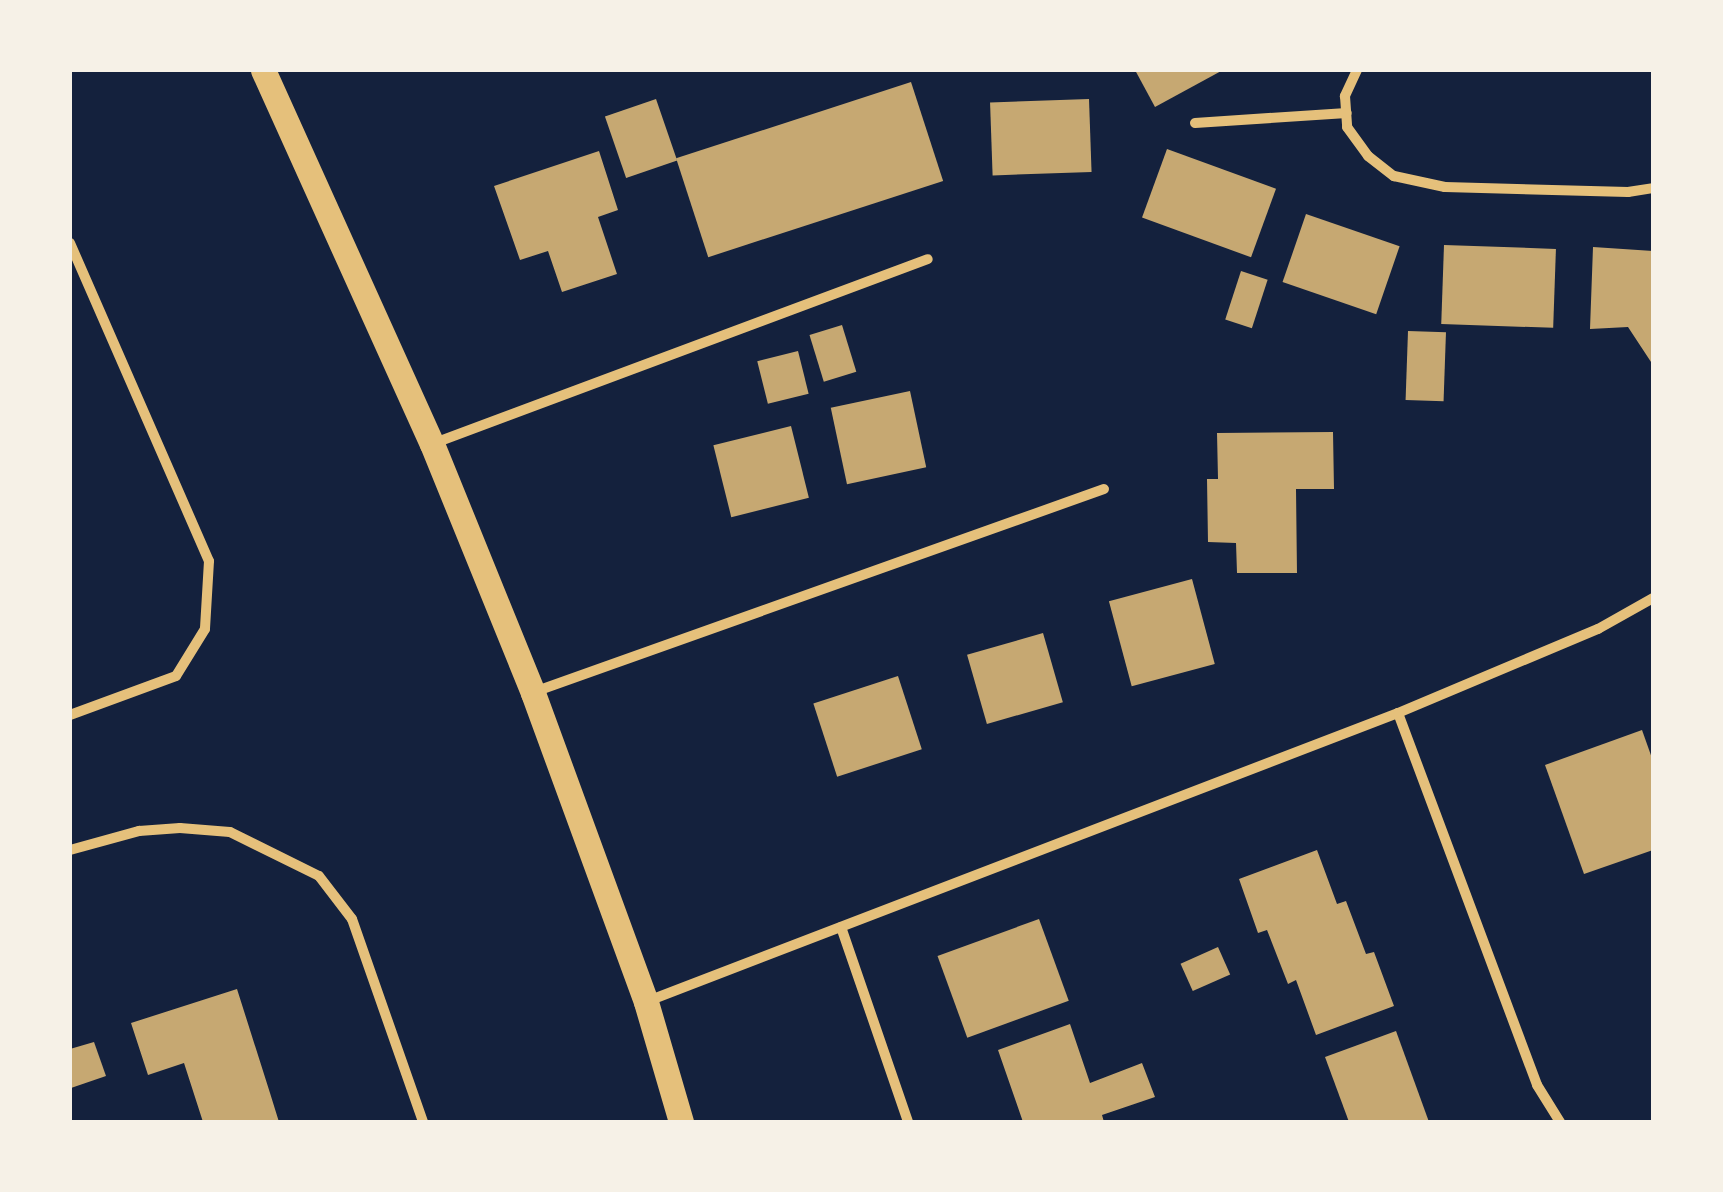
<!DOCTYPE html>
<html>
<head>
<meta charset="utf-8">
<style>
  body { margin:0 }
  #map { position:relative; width:1723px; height:1192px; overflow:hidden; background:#14213d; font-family:Rubik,sans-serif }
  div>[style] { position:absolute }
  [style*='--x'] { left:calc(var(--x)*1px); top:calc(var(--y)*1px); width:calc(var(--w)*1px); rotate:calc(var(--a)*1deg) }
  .building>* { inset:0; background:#c6a872; transform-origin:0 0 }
  .minor>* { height:10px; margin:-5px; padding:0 5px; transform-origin:5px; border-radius:5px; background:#e5c07b }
  .primary>* { height:25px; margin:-12.5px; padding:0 12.5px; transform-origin:12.5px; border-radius:12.5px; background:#e5c07b }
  span { translate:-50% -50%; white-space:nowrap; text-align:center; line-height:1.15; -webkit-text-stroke:8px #f6f1e7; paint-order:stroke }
  .frame { position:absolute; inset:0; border:72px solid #f6f1e7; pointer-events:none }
</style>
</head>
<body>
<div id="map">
  <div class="building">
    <div style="clip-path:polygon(1135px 70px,1223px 70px,1155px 107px)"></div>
    <div style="left:911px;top:82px;width:104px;height:247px;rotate:72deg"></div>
    <div style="left:656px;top:99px;width:65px;height:54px;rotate:71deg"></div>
    <div style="left:1089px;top:99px;width:73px;height:99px;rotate:88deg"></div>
    <div style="left:1167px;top:149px;width:116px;height:73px;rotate:20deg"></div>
    <div style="clip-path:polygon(599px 151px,618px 210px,598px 217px,617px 274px,562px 292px,548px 251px,520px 260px,494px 186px)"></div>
    <div style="left:1306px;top:214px;width:99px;height:72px;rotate:19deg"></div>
    <div style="left:1444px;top:245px;width:112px;height:79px;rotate:2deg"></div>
    <div style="clip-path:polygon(1593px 247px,1653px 251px,1653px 365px,1628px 327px,1590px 329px)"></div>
    <div style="left:1241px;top:271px;width:28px;height:51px;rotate:18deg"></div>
    <div style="left:842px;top:325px;width:49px;height:34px;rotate:73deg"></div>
    <div style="left:1408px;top:331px;width:38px;height:69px;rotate:2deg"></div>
    <div style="left:798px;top:351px;width:44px;height:42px;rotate:76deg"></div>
    <div style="left:910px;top:391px;width:78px;height:81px;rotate:78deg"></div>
    <div style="left:791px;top:426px;width:74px;height:80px;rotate:76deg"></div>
    <div style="clip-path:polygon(1333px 432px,1334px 489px,1296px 489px,1297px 573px,1237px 573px,1236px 543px,1208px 542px,1207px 479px,1218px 479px,1217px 433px)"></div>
    <div style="left:1192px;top:579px;width:88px;height:86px;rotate:75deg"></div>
    <div style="left:1043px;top:633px;width:72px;height:79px;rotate:74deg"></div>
    <div style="left:898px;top:676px;width:77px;height:89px;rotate:72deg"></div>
    <div style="clip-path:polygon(1642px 730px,1653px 761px,1653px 850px,1584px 874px,1545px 765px)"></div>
    <div style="clip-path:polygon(1317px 850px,1337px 904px,1346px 901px,1366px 954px,1374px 952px,1394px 1006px,1316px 1035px,1296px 980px,1288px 984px,1267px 930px,1258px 933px,1239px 879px)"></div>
    <div style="left:1039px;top:919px;width:87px;height:108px;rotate:70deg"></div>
    <div style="left:1218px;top:947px;width:30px;height:41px;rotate:66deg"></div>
    <div style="clip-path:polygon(237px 989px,270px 1093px,279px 1122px,203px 1122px,184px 1063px,148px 1075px,131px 1023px)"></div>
    <div style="clip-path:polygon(1070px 1024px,1090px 1083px,1142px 1063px,1155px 1097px,1102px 1115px,1104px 1122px,1023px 1122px,998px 1050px)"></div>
    <div style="clip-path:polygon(1396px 1031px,1429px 1122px,1349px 1122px,1325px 1057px)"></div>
    <div style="clip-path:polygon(94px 1042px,106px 1076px,71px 1088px,70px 1049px)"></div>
  </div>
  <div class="minor">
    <div style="--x:1357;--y:70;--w:29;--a:115"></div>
    <div style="--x:1345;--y:96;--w:31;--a:86"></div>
    <div style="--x:1347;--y:127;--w:36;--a:54"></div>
    <div style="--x:1368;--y:156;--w:33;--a:38"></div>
    <div style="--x:1394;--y:176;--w:52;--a:12.2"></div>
    <div style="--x:1445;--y:187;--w:183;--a:1.6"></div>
    <div style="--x:1628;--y:192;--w:25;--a:-9"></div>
    <div style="--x:1195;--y:123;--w:152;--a:-3.8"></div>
    <div style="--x:70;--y:243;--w:347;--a:66.4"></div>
    <div style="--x:209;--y:561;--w:68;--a:93.4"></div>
    <div style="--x:205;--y:629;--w:55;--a:121.7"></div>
    <div style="--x:176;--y:676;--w:113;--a:159.8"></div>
    <div style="--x:432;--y:444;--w:529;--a:-20.45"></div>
    <div style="--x:534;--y:692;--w:605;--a:-19.6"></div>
    <div style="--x:1398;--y:713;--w:397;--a:69.5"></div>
    <div style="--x:1537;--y:1085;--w:44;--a:58.1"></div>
    <div style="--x:70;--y:850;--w:72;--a:-15.4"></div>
    <div style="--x:139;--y:831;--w:41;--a:-4.2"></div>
    <div style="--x:180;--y:828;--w:50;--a:4.6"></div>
    <div style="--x:230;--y:832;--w:99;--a:26.3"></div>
    <div style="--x:319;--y:876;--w:54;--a:52.5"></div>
    <div style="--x:352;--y:919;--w:215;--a:70.7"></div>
    <div style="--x:841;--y:927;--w:206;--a:71"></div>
    <div style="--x:648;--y:1001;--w:803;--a:-21.01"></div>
    <div style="--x:1398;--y:713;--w:217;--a:-22.8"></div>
    <div style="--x:1598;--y:629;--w:63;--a:-29.4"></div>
  </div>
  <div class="primary">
    <div style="--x:263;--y:70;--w:410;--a:65.7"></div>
    <div style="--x:432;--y:444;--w:269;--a:67.9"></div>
    <div style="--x:533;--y:693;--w:329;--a:69.9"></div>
    <div style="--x:646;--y:1002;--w:125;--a:73.7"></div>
  </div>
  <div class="frame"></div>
</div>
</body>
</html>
